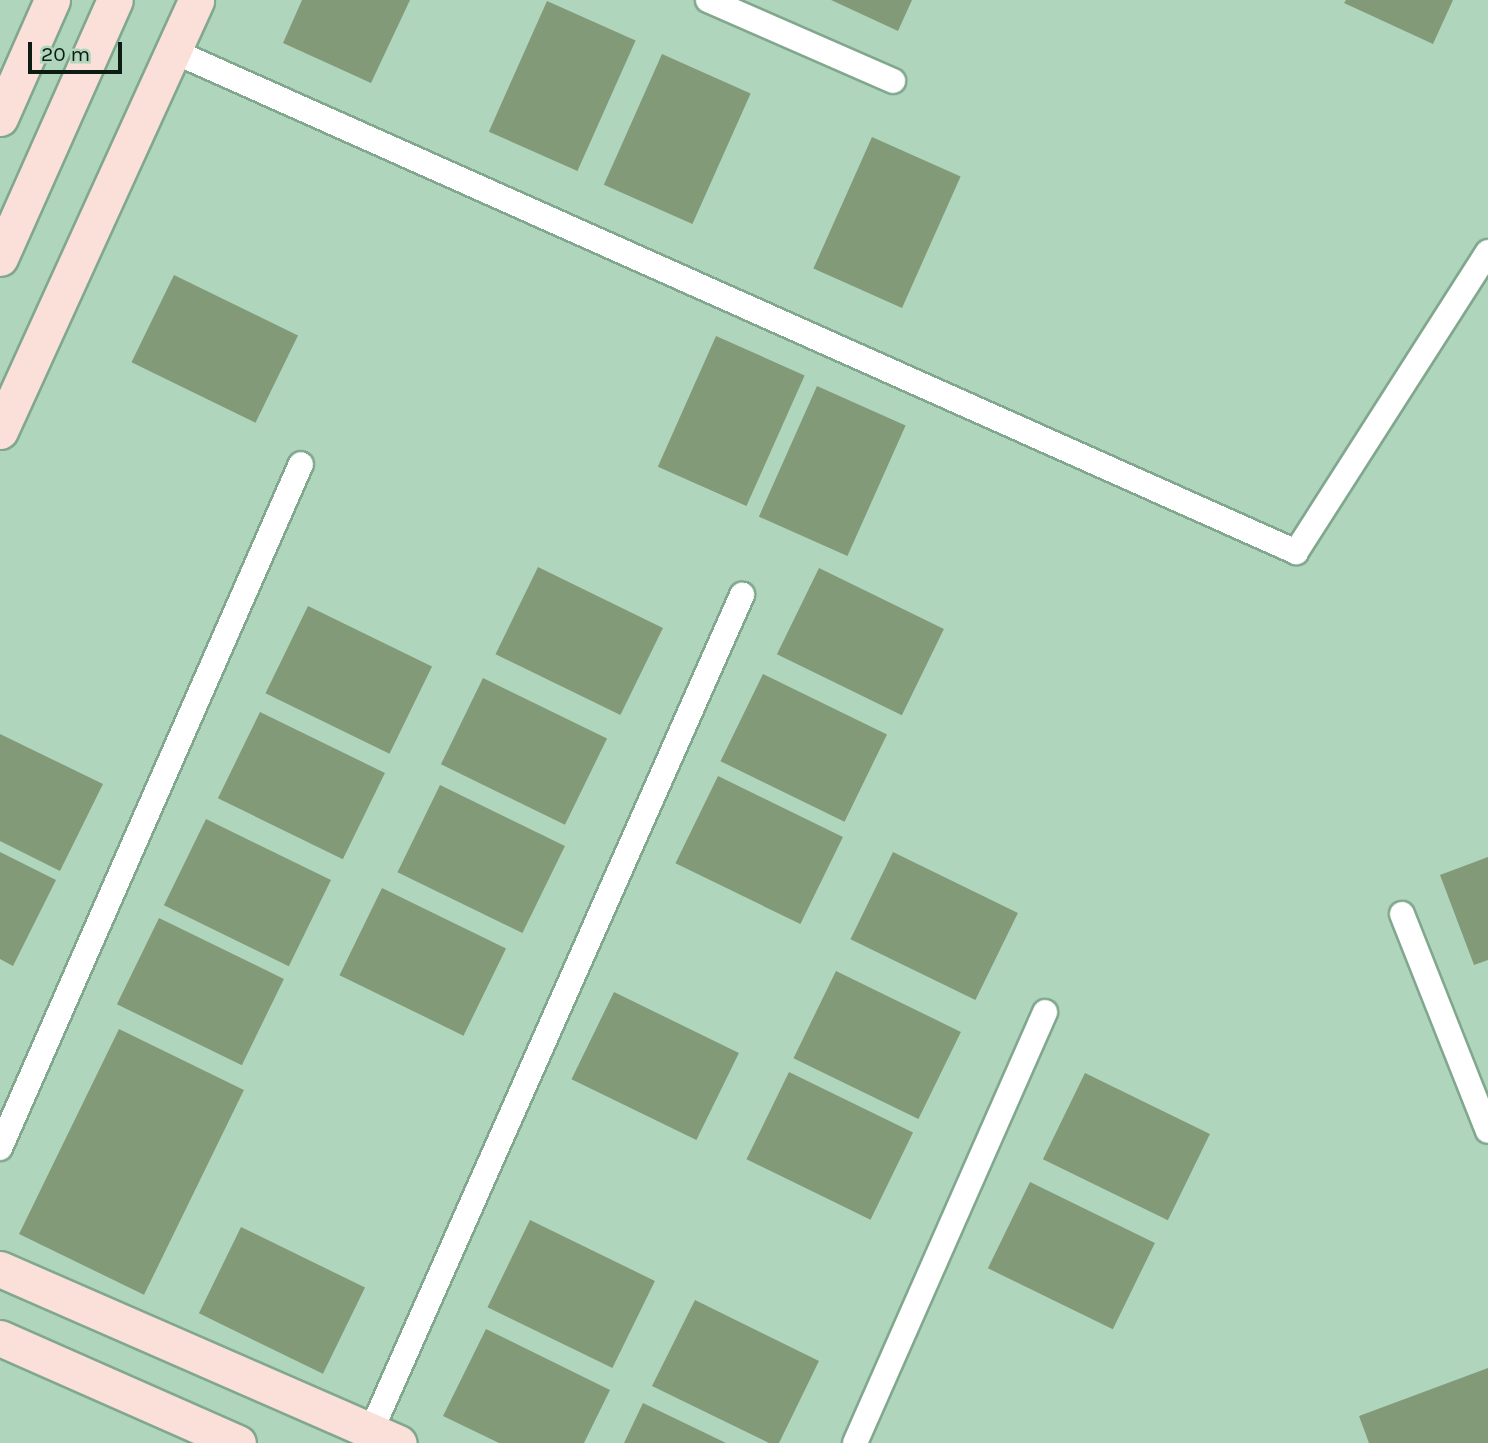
<!DOCTYPE html>
<html>
<head>
<meta charset="utf-8">
<style>
  body { margin:0 }
  #map { position:relative; width:1488px; height:1443px; overflow:hidden; background:#afd6bc; font-family:Karla,sans-serif }
  div>[style] { position:absolute }
  [style*='--x'] { left:calc(var(--x)*1px); top:calc(var(--y)*1px); width:calc(var(--w)*1px); rotate:calc(var(--a)*1deg) }
  .building>* { inset:0; background:#839a78; transform-origin:0 0 }
  .roads { filter:drop-shadow(2px 0 #81a78e) drop-shadow(-2px 0 #81a78e) drop-shadow(0 2px #81a78e) drop-shadow(0 -2px #81a78e) }
  .street>* { height:24px; margin:-12px; padding:0 12px; transform-origin:12px; border-radius:12px; background:#fff }
  .secondary>* { height:35px; margin:-17.5px; padding:0 17.5px; transform-origin:17.5px; border-radius:17.5px; background:#fbe0da }
  span { translate:-50% -50%; white-space:nowrap; text-align:center; line-height:1.15; -webkit-text-stroke:7px #afd6bc; paint-order:stroke }
  .scale { position:absolute; left:28px; top:42px; width:94px; height:32px; box-sizing:border-box; border:4px solid #0d1c13; border-top:0; padding-left:9px; font-size:21px; line-height:24px; white-space:nowrap; color:#0d1c13; -webkit-text-stroke:5px #afd6bc; paint-order:stroke }
</style>
</head>
<body>
<div id="map">
  <div class="building">
    <div style="clip-path:polygon(302px 0,410px 0,371px 83px,283px 43px)"></div>
    <div style="clip-path:polygon(831px 0,912px 0,898px 31px)"></div>
    <div style="clip-path:polygon(1346px 0,1453px 0,1433px 44px,1344px 3px)"></div>
    <div style="left:547px;top:1px;width:97px;height:143px;rotate:24deg"></div>
    <div style="left:662px;top:54px;width:97px;height:143px;rotate:24deg"></div>
    <div style="left:872px;top:137px;width:97px;height:144px;rotate:24deg"></div>
    <div style="left:174px;top:275px;width:138px;height:97px;rotate:26deg"></div>
    <div style="left:716px;top:336px;width:97px;height:143px;rotate:24deg"></div>
    <div style="left:817px;top:386px;width:97px;height:143px;rotate:24deg"></div>
    <div style="left:538px;top:567px;width:139px;height:97px;rotate:26deg"></div>
    <div style="left:819px;top:568px;width:139px;height:96px;rotate:26deg"></div>
    <div style="left:308px;top:606px;width:138px;height:97px;rotate:26deg"></div>
    <div style="left:763px;top:674px;width:138px;height:97px;rotate:26deg"></div>
    <div style="left:483px;top:678px;width:138px;height:96px;rotate:26deg"></div>
    <div style="left:260px;top:712px;width:139px;height:96px;rotate:26deg"></div>
    <div style="clip-path:polygon(0 734px,103px 784px,60px 871px,0 841px)"></div>
    <div style="left:718px;top:776px;width:139px;height:97px;rotate:26deg"></div>
    <div style="left:440px;top:785px;width:139px;height:97px;rotate:26deg"></div>
    <div style="left:206px;top:819px;width:139px;height:96px;rotate:26deg"></div>
    <div style="clip-path:polygon(0 852px,56px 880px,13px 966px,0 959px)"></div>
    <div style="left:893px;top:852px;width:139px;height:97px;rotate:26deg"></div>
    <div style="clip-path:polygon(1488px 857px,1488px 960px,1474px 965px,1440px 875px)"></div>
    <div style="left:382px;top:888px;width:138px;height:97px;rotate:26deg"></div>
    <div style="left:159px;top:918px;width:139px;height:96px;rotate:26deg"></div>
    <div style="left:836px;top:971px;width:139px;height:97px;rotate:26deg"></div>
    <div style="left:614px;top:992px;width:139px;height:97px;rotate:26deg"></div>
    <div style="left:119px;top:1029px;width:139px;height:228px;rotate:26deg"></div>
    <div style="left:789px;top:1072px;width:138px;height:97px;rotate:26deg"></div>
    <div style="left:1085px;top:1073px;width:139px;height:96px;rotate:26deg"></div>
    <div style="left:1030px;top:1182px;width:139px;height:96px;rotate:26deg"></div>
    <div style="left:530px;top:1220px;width:139px;height:97px;rotate:26deg"></div>
    <div style="left:241px;top:1227px;width:138px;height:96px;rotate:26deg"></div>
    <div style="clip-path:polygon(695px 1300px,819px 1361px,779px 1443px,769px 1443px,652px 1386px)"></div>
    <div style="clip-path:polygon(486px 1329px,610px 1390px,584px 1443px,499px 1443px,443px 1416px)"></div>
    <div style="clip-path:polygon(1488px 1368px,1488px 1443px,1369px 1443px,1359px 1416px)"></div>
    <div style="clip-path:polygon(643px 1403px,726px 1443px,624px 1443px)"></div>
  </div>
  <div class="roads">
    <div class="street">
      <div style="--x:708;--y:0;--w:202;--a:23.6"></div>
      <div style="--x:173;--y:51;--w:1230;--a:24.04"></div>
      <div style="--x:1296;--y:552;--w:356;--a:-57.4"></div>
      <div style="--x:1402;--y:914;--w:233;--a:68.4"></div>
      <div style="--x:0;--y:1148;--w:747;--a:-66.25"></div>
      <div style="--x:371;--y:1431;--w:915;--a:-66.07"></div>
      <div style="--x:855;--y:1443;--w:471;--a:-66.2"></div>
    </div>
    <div class="secondary">
      <div style="--x:0;--y:118;--w:129;--a:-66.2"></div>
      <div style="--x:0;--y:258;--w:282;--a:-66"></div>
      <div style="--x:0;--y:431;--w:473;--a:-65.5"></div>
      <div style="--x:0;--y:1269;--w:435;--a:23.6"></div>
      <div style="--x:0;--y:1338;--w:260;--a:23.8"></div>
    </div>
  </div>
  <div class="scale">20 m</div>
</div>
</body>
</html>
